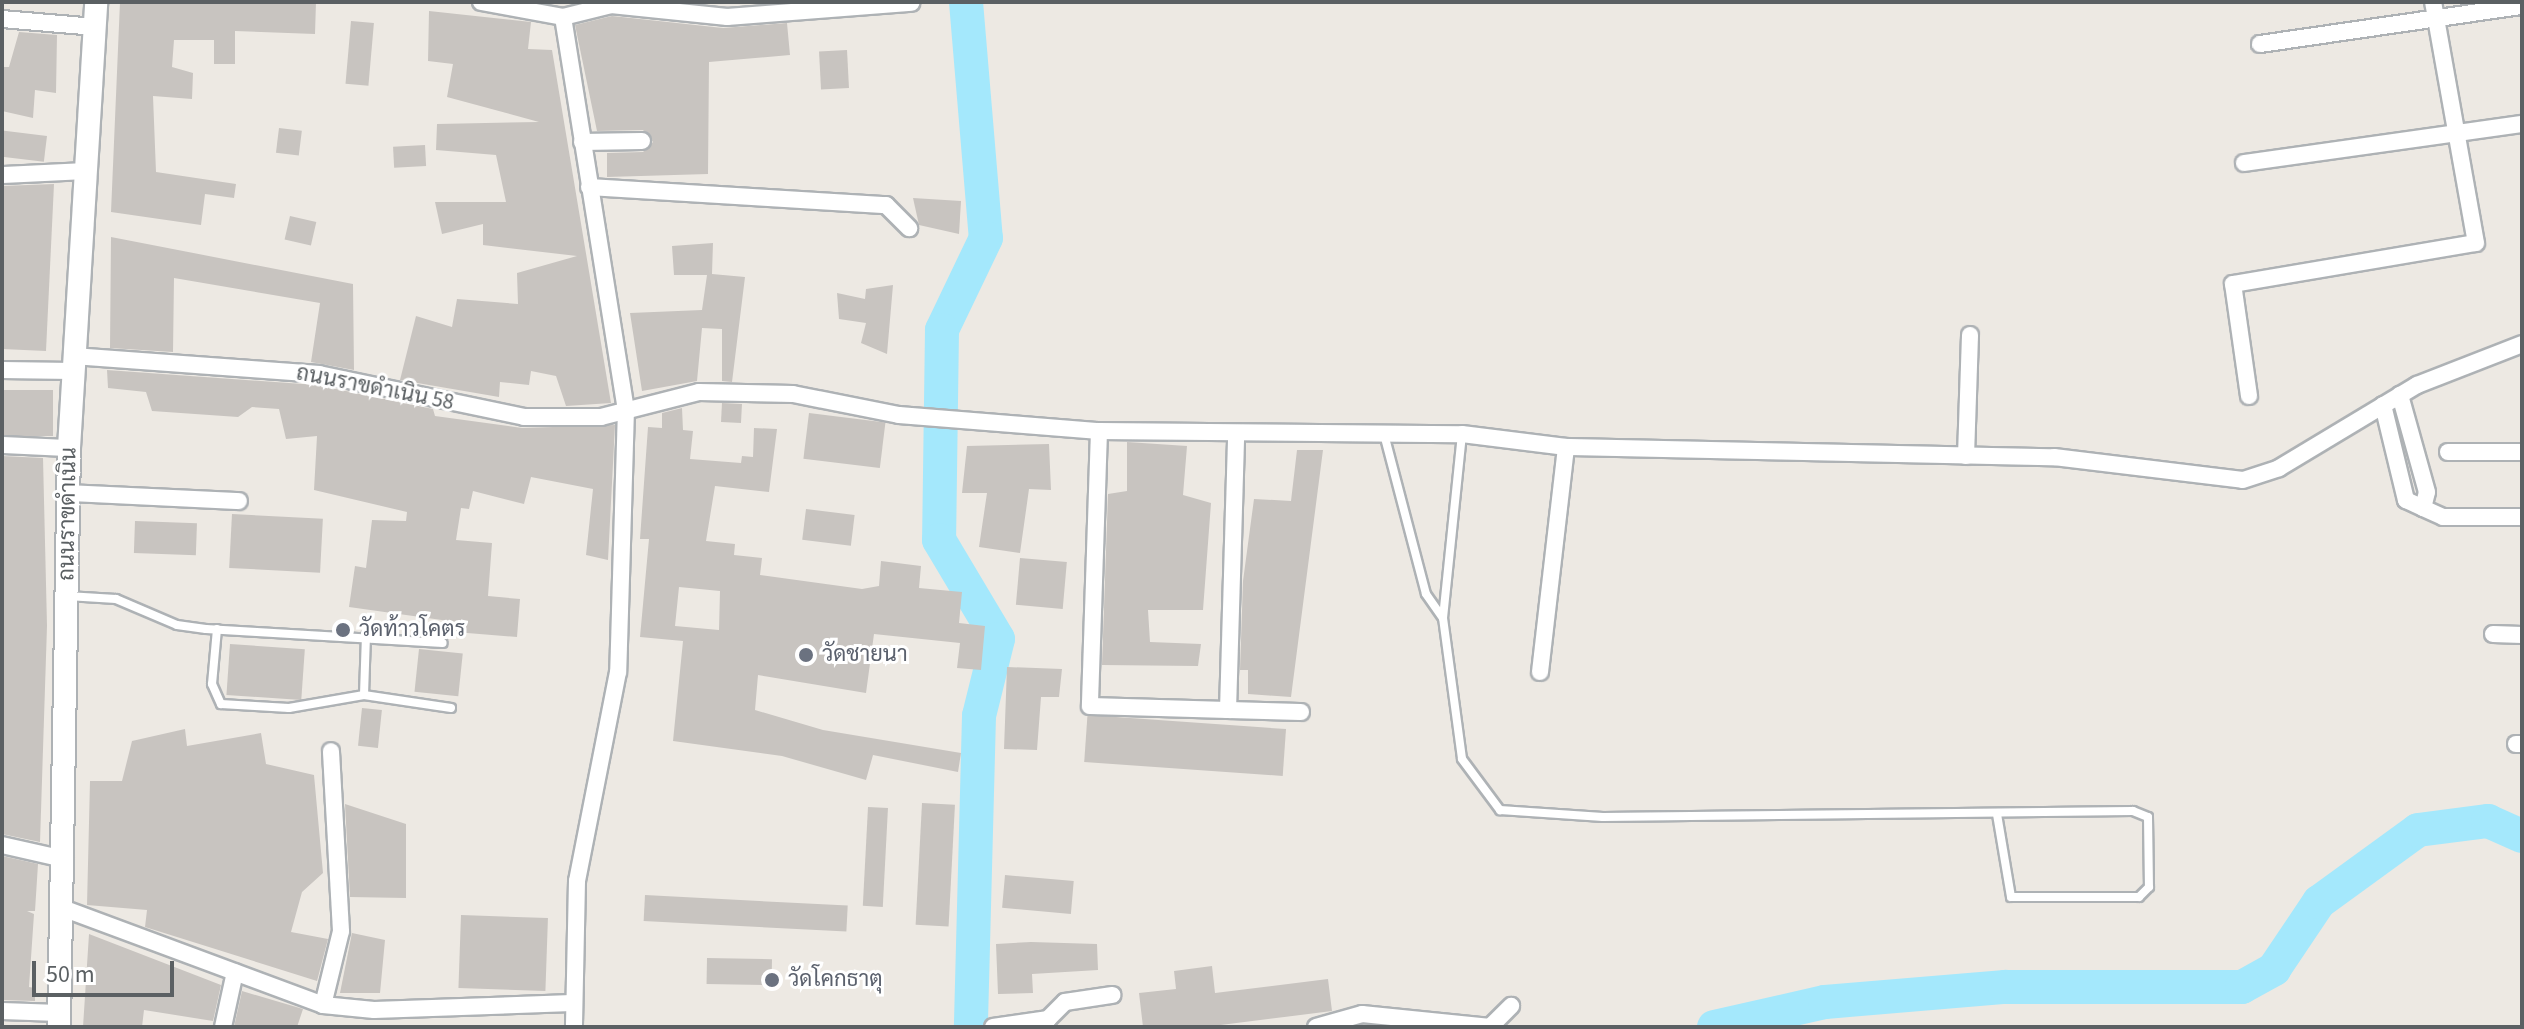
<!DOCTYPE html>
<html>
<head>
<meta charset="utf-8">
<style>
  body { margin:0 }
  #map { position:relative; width:2524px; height:1029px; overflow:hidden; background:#ede9e3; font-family:"Source Sans 3",Sarabun,sans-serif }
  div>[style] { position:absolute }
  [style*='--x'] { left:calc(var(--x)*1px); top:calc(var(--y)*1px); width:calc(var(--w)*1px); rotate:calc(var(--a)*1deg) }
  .river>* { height:34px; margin:-17px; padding:0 17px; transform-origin:17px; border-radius:17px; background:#a4e8fc }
  .building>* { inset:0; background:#c8c4c0; transform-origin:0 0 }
  .roads { filter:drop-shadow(2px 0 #aeb2b5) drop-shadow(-2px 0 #aeb2b5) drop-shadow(0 2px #aeb2b5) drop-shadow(0 -2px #aeb2b5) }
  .lane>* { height:8px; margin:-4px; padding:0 4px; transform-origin:4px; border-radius:4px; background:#fff }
  .street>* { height:16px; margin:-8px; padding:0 8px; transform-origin:8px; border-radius:8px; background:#fff }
  .secondary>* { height:22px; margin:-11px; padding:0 11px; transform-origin:11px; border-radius:11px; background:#fff }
  .dots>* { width:22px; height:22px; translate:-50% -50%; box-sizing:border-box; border:4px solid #fff; border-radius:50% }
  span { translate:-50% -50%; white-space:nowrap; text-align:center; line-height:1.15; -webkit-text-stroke:6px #fff; paint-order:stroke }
  .street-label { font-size:22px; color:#5b6063 }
  .worship-label { font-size:22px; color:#5b616d }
  .left { translate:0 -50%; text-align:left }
  .frame { position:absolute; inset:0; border:4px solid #5b6063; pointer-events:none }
  .scale { position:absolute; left:32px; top:961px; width:142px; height:36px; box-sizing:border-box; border:4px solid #5b6063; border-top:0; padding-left:10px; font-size:24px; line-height:28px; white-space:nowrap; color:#5b6063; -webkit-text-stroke:6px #fff; paint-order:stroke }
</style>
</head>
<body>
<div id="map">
  <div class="river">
    <div style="--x:966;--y:2;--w:237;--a:85.2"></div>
    <div style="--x:986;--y:238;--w:102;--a:115.6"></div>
    <div style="--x:942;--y:330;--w:210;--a:90.8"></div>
    <div style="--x:939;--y:540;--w:115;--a:59.2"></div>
    <div style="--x:998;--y:639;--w:79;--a:103.9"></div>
    <div style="--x:979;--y:716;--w:311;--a:91.5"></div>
    <div style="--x:1714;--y:1027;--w:114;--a:-12.7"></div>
    <div style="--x:1825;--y:1002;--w:181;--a:-4.8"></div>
    <div style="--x:2005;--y:987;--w:237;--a:0"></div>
    <div style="--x:2242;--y:987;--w:37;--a:-29"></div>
    <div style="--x:2274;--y:969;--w:81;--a:-56.1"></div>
    <div style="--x:2319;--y:902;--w:122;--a:-36"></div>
    <div style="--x:2418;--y:830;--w:71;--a:-7.3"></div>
    <div style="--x:2488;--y:821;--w:37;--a:24"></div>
  </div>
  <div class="building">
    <div style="clip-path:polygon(120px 2px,316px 2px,315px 34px,235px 31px,235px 64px,214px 64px,214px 40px,174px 40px,172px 67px,193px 73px,192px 99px,153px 96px,156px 172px,236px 184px,234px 198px,205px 194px,201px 225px,111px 212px)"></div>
    <div style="clip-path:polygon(429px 11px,531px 22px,528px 49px,552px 50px,611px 403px,566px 406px,556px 376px,531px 371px,529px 385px,500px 382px,499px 397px,400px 380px,416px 316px,452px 327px,457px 299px,518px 304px,517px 273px,577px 256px,483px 245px,483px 224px,442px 234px,435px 202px,506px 202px,496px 155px,436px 150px,437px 124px,539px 122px,447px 97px,453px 64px,428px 61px)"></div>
    <div style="clip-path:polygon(612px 16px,723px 28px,787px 23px,790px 55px,709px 62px,708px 174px,607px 177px,607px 153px,643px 152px,653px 142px,643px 130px,597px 131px,575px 25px)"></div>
    <div style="left:351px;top:21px;width:23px;height:63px;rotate:5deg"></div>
    <div style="clip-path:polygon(19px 32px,57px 35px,56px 93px,35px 90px,33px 118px,2px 111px,2px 67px,9px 67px)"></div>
    <div style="left:847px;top:50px;width:38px;height:28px;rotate:87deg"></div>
    <div style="left:279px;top:128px;width:23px;height:25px;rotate:7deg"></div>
    <div style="left:47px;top:136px;width:26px;height:45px;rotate:97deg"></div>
    <div style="left:425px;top:145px;width:21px;height:32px;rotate:87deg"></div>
    <div style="clip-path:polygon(54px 184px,46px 351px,2px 349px,2px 186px)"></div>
    <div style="clip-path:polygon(913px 198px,961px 201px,959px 234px,919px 225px)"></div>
    <div style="left:290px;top:216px;width:27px;height:24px;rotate:13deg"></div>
    <div style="clip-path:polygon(111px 237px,353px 284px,354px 370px,311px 362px,320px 303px,174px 278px,173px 352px,110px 348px)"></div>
    <div style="clip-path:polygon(713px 243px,712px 274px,745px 277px,732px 382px,722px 381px,722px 329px,702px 328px,697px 381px,642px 391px,630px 313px,702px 310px,707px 275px,674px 275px,672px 246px)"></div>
    <div style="clip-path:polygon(893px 285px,887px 354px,861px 343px,866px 323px,839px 319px,837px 293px,865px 299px,866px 289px)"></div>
    <div style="clip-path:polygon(107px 370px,317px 385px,433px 409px,435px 416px,522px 428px,615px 425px,608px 560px,586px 555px,593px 489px,531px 477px,524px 504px,473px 491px,469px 509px,461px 508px,456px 540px,492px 543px,488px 596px,520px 599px,517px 637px,455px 632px,456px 622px,349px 607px,355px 566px,366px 568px,372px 520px,406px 521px,407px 512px,314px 490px,317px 436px,286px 439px,279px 409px,252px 407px,238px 417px,152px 411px,146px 392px,108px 388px)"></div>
    <div style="left:53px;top:390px;width:46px;height:51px;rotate:90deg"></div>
    <div style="left:722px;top:403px;width:20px;height:19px;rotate:3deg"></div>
    <div style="clip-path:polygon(evenodd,682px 408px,683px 430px,693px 431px,690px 459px,741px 463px,742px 456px,753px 457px,754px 428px,777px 429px,769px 492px,715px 486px,706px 541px,735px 544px,734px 555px,762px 558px,760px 575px,862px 589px,879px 586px,881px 561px,921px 566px,919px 588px,962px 592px,959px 623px,985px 626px,981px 670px,957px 668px,960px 643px,874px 634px,866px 693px,758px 675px,755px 710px,823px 730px,961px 753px,958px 772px,873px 755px,866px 780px,782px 756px,673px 741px,683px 641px,640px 637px,649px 539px,640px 539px,648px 427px,662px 428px,662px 413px,682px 408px,679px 587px,720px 591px,719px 630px,675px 626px,679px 587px)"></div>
    <div style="left:809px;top:413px;width:77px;height:46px;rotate:7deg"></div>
    <div style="clip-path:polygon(1127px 442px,1187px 446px,1183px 495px,1211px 503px,1203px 610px,1148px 610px,1150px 642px,1201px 644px,1198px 666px,1102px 665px,1108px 494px,1127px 491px)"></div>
    <div style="clip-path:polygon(1049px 444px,1051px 490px,1029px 489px,1020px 553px,979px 547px,987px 493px,962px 493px,967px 446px)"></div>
    <div style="clip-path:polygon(1297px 450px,1323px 450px,1291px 697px,1248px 694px,1248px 670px,1240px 670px,1243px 581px,1254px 499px,1291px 501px)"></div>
    <div style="clip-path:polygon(2px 456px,43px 458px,47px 626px,40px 842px,2px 834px)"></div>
    <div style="left:806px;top:509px;width:49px;height:31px;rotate:7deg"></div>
    <div style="left:232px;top:514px;width:91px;height:54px;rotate:3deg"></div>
    <div style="left:135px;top:521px;width:62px;height:32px;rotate:2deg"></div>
    <div style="left:1020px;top:558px;width:47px;height:47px;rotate:5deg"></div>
    <div style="left:230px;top:644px;width:75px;height:51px;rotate:4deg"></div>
    <div style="left:419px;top:649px;width:44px;height:43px;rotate:6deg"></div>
    <div style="clip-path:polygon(1007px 667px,1062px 669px,1059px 697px,1041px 697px,1037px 750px,1004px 749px)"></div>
    <div style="left:362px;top:708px;width:20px;height:38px;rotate:6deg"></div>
    <div style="clip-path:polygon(185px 729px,187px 746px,261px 733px,266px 764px,314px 775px,323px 873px,302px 892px,291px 932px,328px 939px,317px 981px,145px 927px,147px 910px,87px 905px,90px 781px,122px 781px,132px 741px)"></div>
    <div style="left:1286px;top:729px;width:47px;height:199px;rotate:94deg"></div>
    <div style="left:922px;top:803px;width:33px;height:122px;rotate:3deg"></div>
    <div style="clip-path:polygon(345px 804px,406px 824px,406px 898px,350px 897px)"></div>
    <div style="left:868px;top:807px;width:20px;height:99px;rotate:3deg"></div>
    <div style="clip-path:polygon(2px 856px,38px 864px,35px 911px,27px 911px,34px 914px,29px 987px,35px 988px,35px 1001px,2px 1000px)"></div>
    <div style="left:1005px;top:875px;width:69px;height:33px;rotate:5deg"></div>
    <div style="left:645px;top:895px;width:203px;height:26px;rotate:3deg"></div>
    <div style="left:461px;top:915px;width:87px;height:73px;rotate:2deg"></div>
    <div style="clip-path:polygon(352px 933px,385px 940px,380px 993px,340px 993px)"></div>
    <div style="clip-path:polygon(89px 934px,221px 985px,213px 1021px,144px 1010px,142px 1027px,83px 1027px)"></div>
    <div style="clip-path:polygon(1031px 942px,1097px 944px,1098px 970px,1032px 974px,1033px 993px,998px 994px,996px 944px)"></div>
    <div style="left:707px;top:958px;width:65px;height:26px;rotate:1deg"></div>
    <div style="clip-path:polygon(1212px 966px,1215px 993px,1328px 979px,1332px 1011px,1205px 1027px,1143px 1027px,1139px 993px,1176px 989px,1174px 971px)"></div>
    <div style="clip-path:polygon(242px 991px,303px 1009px,297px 1027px,234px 1027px)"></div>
  </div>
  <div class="roads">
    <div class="lane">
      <div style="--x:1384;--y:434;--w:165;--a:75.3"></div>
      <div style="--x:1426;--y:594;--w:29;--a:55"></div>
      <div style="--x:1462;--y:434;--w:185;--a:95.9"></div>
      <div style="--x:1443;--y:618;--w:142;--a:82.3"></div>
      <div style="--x:1462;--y:759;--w:64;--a:53.3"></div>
      <div style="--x:1500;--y:810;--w:103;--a:3.9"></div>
      <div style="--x:1603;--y:817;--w:530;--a:-0.65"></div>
      <div style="--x:2133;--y:811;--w:16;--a:22"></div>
      <div style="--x:2148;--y:817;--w:70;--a:89.2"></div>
      <div style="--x:2149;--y:887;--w:14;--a:135"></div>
      <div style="--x:2139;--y:897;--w:128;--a:180"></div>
      <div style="--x:2011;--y:897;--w:84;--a:-99.6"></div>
      <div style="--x:67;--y:596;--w:49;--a:3.5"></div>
      <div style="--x:116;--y:599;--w:66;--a:23.1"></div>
      <div style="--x:177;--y:625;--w:29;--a:8"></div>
      <div style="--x:206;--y:629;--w:237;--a:3.4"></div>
      <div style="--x:217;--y:629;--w:55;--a:95.2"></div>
      <div style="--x:212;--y:684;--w:22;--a:66"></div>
      <div style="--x:221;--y:704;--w:68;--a:3.4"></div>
      <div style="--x:289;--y:708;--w:76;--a:-9.8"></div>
      <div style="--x:364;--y:695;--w:88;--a:8.5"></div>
      <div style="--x:364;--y:695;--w:59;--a:-88.1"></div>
    </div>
    <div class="street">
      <div style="--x:481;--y:2;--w:83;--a:10.4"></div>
      <div style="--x:563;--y:17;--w:49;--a:-14"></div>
      <div style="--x:611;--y:5;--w:117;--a:5.9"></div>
      <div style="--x:727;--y:17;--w:185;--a:-4.4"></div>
      <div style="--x:563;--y:17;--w:397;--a:80.9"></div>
      <div style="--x:626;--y:409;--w:263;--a:91.7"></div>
      <div style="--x:618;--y:672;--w:213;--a:101.1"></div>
      <div style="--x:577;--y:881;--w:146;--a:91.2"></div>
      <div style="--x:2;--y:19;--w:94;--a:4.9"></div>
      <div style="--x:2260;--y:44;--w:265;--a:-8.3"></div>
      <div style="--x:582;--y:142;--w:60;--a:-1"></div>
      <div style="--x:2244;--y:163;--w:281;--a:-8"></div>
      <div style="--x:2;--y:175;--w:81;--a:-2.8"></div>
      <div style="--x:589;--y:187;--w:298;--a:3.5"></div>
      <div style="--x:886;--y:205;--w:33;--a:45"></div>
      <div style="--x:73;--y:356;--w:247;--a:4.2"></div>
      <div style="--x:319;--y:374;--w:209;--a:11.8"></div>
      <div style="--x:524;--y:417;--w:77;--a:0"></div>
      <div style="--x:601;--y:417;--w:101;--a:-14.3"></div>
      <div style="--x:699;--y:392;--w:94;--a:1.2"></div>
      <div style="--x:793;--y:394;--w:108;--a:11.2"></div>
      <div style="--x:899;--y:415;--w:201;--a:4.6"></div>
      <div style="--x:1099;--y:431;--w:363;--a:0.5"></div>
      <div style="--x:1462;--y:434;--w:105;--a:7.1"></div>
      <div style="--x:1566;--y:447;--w:488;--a:1.2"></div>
      <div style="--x:2054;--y:457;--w:190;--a:6.9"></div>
      <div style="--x:2243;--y:480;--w:38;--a:-18"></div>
      <div style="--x:2279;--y:468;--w:161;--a:-31"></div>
      <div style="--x:2417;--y:385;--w:113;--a:-21.3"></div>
      <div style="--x:2;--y:370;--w:71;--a:0.8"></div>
      <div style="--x:2249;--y:396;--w:113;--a:-98.1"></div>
      <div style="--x:2233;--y:284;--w:246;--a:-9.6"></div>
      <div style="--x:2476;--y:243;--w:245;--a:-100.1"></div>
      <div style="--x:2383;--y:405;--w:98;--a:76.4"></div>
      <div style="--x:2406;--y:500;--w:19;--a:25"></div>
      <div style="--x:2423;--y:508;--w:16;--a:-76"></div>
      <div style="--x:2427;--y:492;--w:101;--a:-105.6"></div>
      <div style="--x:1099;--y:431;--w:275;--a:91.9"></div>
      <div style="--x:1090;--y:706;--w:138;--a:1.7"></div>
      <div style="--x:1228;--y:710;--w:275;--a:-88.3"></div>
      <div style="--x:2;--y:445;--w:67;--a:2.6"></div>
      <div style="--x:2448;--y:452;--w:74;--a:0"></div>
      <div style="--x:1966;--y:456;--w:121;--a:-88.1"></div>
      <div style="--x:69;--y:493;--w:170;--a:2.7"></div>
      <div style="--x:2423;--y:508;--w:22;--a:24"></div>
      <div style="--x:2443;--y:517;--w:79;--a:0"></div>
      <div style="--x:2493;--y:634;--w:29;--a:2"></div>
      <div style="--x:1540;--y:672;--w:226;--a:-83.4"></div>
      <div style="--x:1228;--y:710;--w:73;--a:1.6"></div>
      <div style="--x:2516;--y:744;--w:6;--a:0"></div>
      <div style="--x:2;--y:845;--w:64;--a:12.7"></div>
      <div style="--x:65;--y:909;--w:275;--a:20.4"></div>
      <div style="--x:323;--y:1005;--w:51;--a:5.6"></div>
      <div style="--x:374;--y:1010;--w:198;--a:-2"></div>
      <div style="--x:323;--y:1005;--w:76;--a:-76.3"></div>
      <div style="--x:341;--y:931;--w:180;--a:-93.2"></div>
      <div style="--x:2;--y:1011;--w:57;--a:2"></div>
      <div style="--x:223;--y:1027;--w:56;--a:-77.7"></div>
      <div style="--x:993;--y:1027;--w:56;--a:-8.3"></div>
      <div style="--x:1048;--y:1019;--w:24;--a:-45"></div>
      <div style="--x:1065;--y:1002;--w:48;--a:-8.5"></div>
      <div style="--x:1316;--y:1027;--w:48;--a:-15.8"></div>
      <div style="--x:1362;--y:1014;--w:129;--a:5.8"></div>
      <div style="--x:1490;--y:1027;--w:30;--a:-45"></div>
    </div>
    <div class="secondary">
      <div style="--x:59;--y:1027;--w:579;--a:-89.01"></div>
      <div style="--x:69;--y:448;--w:447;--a:-86.5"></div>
    </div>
  </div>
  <div class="dots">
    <div style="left:343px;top:630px;background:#6b7280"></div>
    <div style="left:806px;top:655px;background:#6b7280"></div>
    <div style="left:772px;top:980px;background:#6b7280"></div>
  </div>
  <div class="street-label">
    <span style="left:375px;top:388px;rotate:11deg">ถนนราขดำเนิน 58</span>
    <span style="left:68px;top:514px;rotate:-89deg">ถนนราขดำเนิน</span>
  </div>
  <div class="worship-label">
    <span class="left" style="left:359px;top:630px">วัดท้าวโคตร</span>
    <span class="left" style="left:822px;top:655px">วัดชายนา</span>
    <span class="left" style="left:788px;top:980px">วัดโคกธาตุ</span>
  </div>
  <div class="frame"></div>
  <div class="scale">50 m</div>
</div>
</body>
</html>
